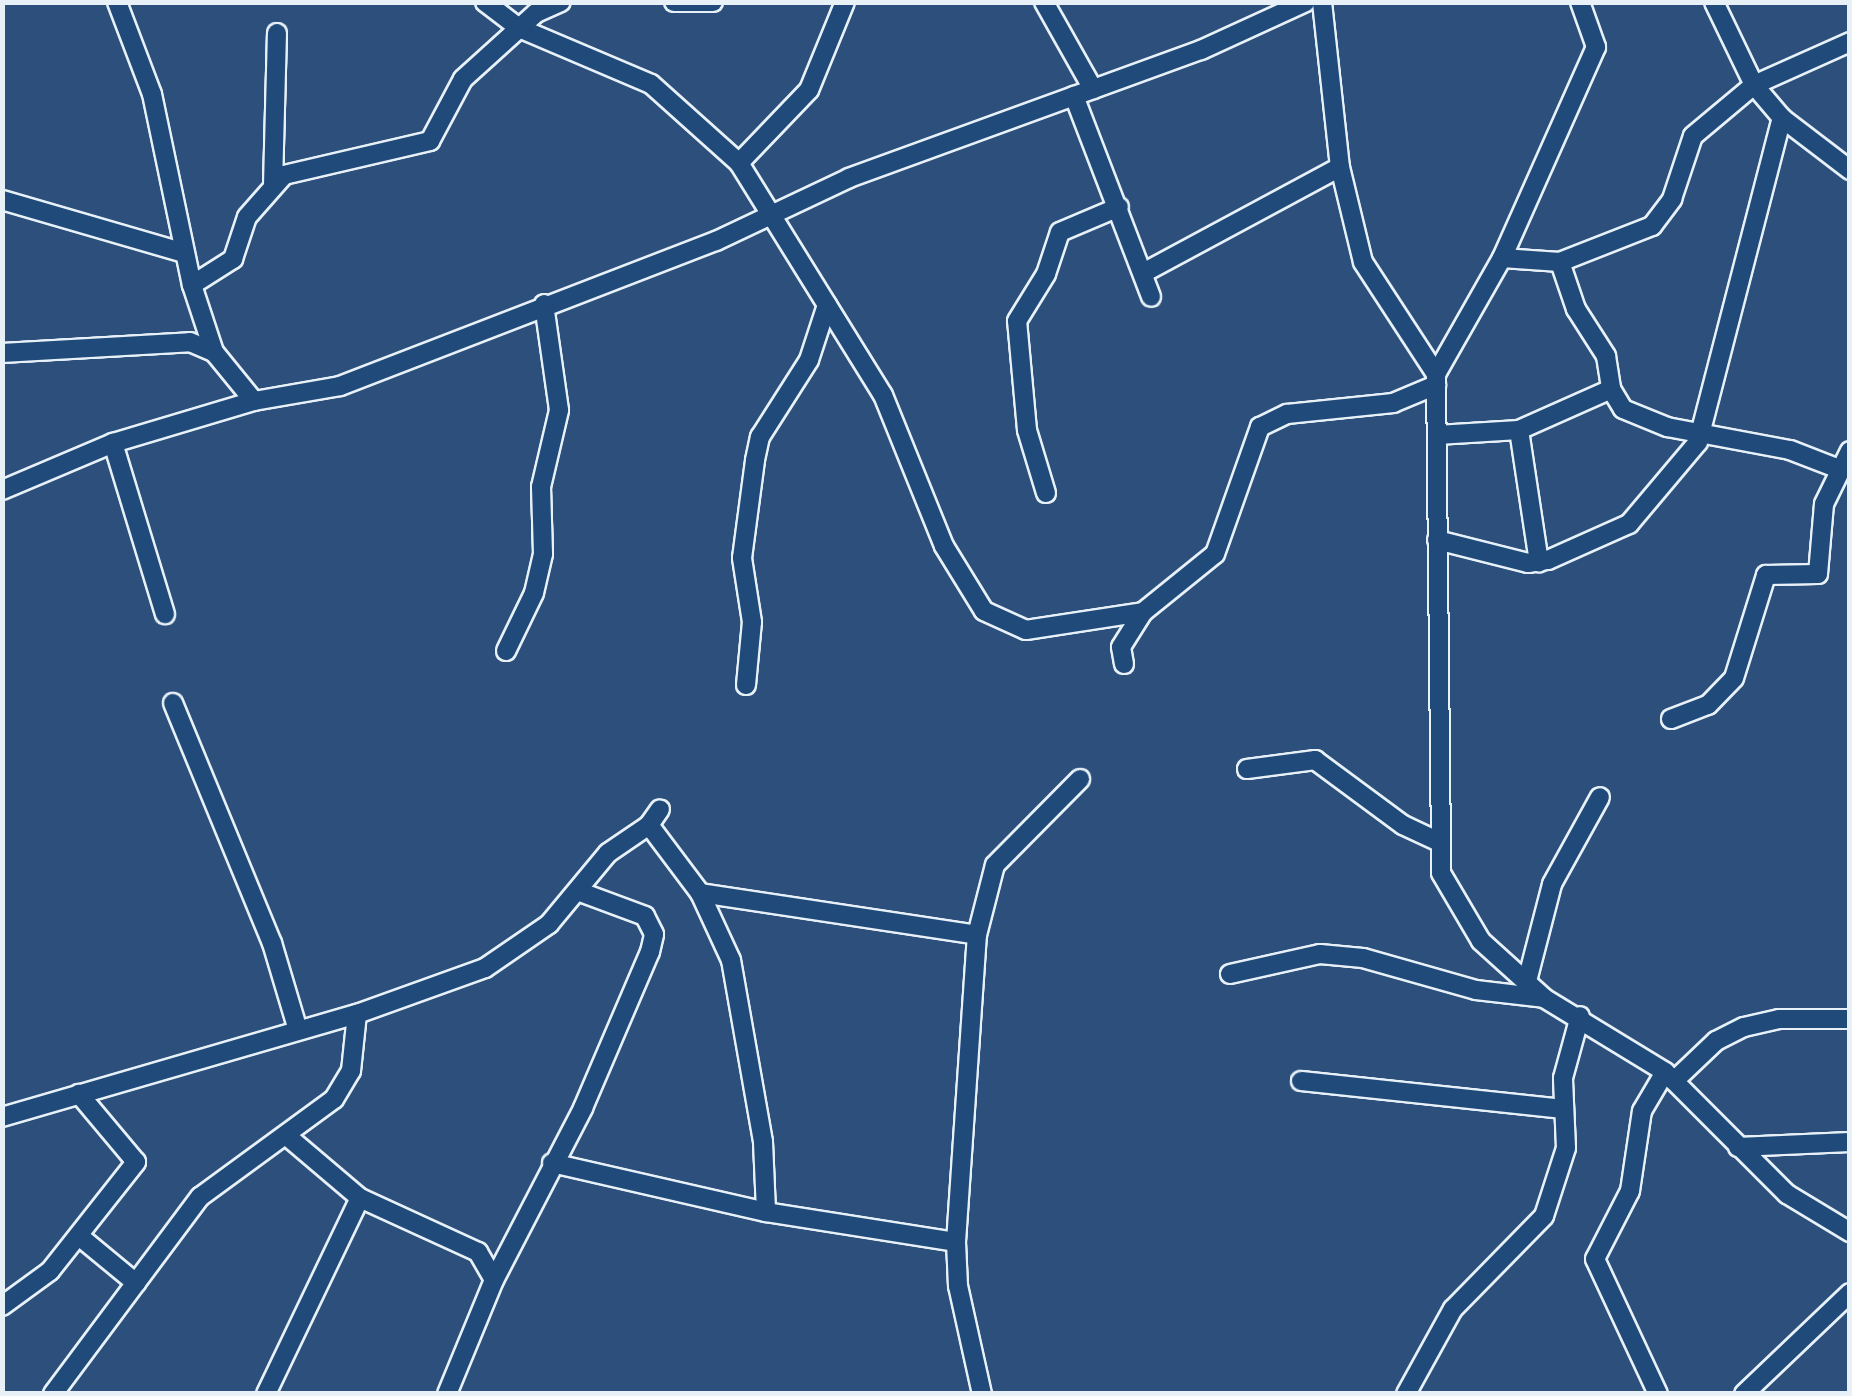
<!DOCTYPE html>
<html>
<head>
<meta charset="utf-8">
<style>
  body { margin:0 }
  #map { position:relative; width:1852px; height:1396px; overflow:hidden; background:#2c507b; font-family:"Shantell Sans",sans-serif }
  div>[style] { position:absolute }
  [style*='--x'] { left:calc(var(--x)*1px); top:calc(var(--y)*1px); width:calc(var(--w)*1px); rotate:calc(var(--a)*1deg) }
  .roads { filter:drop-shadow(2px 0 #e8f1f8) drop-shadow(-2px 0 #e8f1f8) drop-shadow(0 2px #e8f1f8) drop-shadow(0 -2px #e8f1f8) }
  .street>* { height:18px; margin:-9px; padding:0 9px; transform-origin:9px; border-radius:9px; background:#1f4a7a }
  span { translate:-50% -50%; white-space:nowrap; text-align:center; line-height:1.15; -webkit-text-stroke:8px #1f4a7a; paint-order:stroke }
  .frame { position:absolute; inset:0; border:5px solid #e8f1f8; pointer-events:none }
</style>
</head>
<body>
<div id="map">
  <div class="roads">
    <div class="street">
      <div style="--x:117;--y:2;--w:98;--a:69.2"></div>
      <div style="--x:152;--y:94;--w:195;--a:78.2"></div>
      <div style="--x:192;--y:285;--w:71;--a:71.8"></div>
      <div style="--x:485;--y:2;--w:43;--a:37.4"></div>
      <div style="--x:519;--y:28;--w:143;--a:23"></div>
      <div style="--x:651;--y:84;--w:118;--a:41.9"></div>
      <div style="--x:739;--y:163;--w:273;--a:58.2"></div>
      <div style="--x:883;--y:395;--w:163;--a:68"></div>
      <div style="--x:944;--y:546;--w:76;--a:58.4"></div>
      <div style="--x:984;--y:611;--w:46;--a:24.3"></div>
      <div style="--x:1026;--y:630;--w:118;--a:-8.7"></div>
      <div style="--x:674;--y:2;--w:39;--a:0"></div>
      <div style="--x:1044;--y:2;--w:100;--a:60.6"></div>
      <div style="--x:1322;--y:2;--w:166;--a:83.8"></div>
      <div style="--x:1340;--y:167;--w:98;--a:76.4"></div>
      <div style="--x:1363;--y:262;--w:134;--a:56.9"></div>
      <div style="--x:1580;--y:2;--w:48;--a:70.4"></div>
      <div style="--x:1596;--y:47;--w:231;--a:114"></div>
      <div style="--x:1502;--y:258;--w:133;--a:119.6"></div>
      <div style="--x:1436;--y:374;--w:499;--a:89.4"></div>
      <div style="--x:1441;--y:873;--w:79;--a:59.5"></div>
      <div style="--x:1481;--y:941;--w:85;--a:42.1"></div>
      <div style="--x:1544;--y:998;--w:142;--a:31.4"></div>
      <div style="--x:1665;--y:1072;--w:173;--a:45"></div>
      <div style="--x:1787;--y:1194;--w:74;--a:31.1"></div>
      <div style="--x:1714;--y:2;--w:92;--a:64.3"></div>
      <div style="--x:1754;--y:85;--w:43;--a:49.7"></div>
      <div style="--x:1782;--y:118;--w:86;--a:37.4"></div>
      <div style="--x:1074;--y:96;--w:215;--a:69"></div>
      <div style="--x:739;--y:163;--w:101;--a:-46.2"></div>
      <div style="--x:809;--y:90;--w:95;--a:-67.8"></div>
      <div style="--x:273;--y:185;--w:152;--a:-88.5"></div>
      <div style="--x:2;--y:200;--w:190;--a:16.2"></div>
      <div style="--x:1502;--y:258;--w:58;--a:3.9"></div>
      <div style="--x:1560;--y:262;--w:99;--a:-21.4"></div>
      <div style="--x:1652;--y:226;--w:34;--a:-53"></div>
      <div style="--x:1672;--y:199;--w:66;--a:-71.6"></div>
      <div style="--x:1693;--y:136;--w:80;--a:-39.9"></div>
      <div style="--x:1754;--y:85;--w:105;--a:-24.1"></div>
      <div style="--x:1560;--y:262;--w:50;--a:71.2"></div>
      <div style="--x:1576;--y:309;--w:56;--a:57.4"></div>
      <div style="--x:1606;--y:356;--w:33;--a:81"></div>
      <div style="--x:1611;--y:389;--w:23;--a:59"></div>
      <div style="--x:1623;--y:409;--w:48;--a:22.2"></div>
      <div style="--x:1667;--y:427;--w:125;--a:10.6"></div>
      <div style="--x:1790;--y:450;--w:53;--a:21.2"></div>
      <div style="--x:1145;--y:272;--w:221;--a:-28.3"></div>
      <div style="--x:192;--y:285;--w:49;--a:-32.4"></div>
      <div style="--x:233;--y:259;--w:44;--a:-71.6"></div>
      <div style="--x:247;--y:217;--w:56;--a:-48.6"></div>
      <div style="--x:284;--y:175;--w:150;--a:-13.1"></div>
      <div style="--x:430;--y:141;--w:70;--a:-62"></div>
      <div style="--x:463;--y:79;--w:98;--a:-42.1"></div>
      <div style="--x:536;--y:13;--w:27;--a:-24"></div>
      <div style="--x:2;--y:353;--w:188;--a:-3.3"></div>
      <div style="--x:190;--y:342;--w:26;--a:23"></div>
      <div style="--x:214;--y:352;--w:63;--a:50.8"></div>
      <div style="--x:254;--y:401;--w:87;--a:-9.9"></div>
      <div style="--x:340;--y:386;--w:403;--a:-21.1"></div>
      <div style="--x:716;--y:241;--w:147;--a:-25.3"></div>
      <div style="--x:849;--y:178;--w:375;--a:-20"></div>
      <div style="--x:1201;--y:50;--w:115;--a:-24.6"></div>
      <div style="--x:1519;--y:430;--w:134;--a:81.4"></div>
      <div style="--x:1437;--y:435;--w:82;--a:-3.5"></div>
      <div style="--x:1519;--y:430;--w:101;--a:-24"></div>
      <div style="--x:113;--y:443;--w:179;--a:73.1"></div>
      <div style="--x:2;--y:490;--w:121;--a:-22.9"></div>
      <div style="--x:113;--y:443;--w:147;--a:-16.6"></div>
      <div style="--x:1046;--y:493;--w:66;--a:-106.8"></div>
      <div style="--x:1027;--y:430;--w:109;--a:-95.2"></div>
      <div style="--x:1017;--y:321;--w:55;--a:-58.3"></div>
      <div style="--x:1046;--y:274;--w:44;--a:-71.6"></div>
      <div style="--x:1060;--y:232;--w:64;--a:-23"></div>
      <div style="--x:1437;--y:540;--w:94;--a:14.2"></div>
      <div style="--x:1528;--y:563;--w:20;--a:-9"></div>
      <div style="--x:1548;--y:560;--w:89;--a:-24"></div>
      <div style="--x:1629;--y:524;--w:107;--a:-49.9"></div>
      <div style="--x:1698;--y:442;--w:335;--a:-75.5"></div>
      <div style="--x:506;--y:651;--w:64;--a:-64.2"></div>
      <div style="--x:534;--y:593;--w:40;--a:-77"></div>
      <div style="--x:543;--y:554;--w:67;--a:-91.7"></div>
      <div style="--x:541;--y:487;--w:79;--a:-76.8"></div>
      <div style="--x:559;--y:410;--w:107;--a:-98.1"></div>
      <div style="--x:1124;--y:664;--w:17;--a:-100"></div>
      <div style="--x:1121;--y:647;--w:41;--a:-57.8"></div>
      <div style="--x:1143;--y:612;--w:92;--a:-38.9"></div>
      <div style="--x:1215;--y:554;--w:135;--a:-70.5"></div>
      <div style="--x:1260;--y:427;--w:30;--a:-26"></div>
      <div style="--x:1287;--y:414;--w:107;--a:-5.9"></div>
      <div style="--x:1393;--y:403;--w:47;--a:-22.7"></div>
      <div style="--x:746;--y:685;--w:63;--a:-84.6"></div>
      <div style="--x:752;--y:622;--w:65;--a:-98.9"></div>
      <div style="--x:742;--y:558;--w:99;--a:-82.4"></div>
      <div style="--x:755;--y:460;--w:24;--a:-78"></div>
      <div style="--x:760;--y:437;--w:91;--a:-57.5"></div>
      <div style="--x:809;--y:360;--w:58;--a:-71.9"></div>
      <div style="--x:173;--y:703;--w:260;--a:67.6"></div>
      <div style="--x:272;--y:943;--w:88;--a:73.4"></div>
      <div style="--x:1671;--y:719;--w:40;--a:-21"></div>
      <div style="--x:1708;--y:705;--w:37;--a:-46"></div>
      <div style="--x:1734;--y:678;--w:108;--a:-72.7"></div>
      <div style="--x:1766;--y:575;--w:52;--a:-1.1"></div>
      <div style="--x:1818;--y:574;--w:70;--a:-85.1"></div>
      <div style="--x:1824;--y:504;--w:59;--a:-63.9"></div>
      <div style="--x:1247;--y:769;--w:69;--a:-7.5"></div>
      <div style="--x:1315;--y:760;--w:109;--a:36.5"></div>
      <div style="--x:1403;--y:825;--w:38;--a:25"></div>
      <div style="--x:649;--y:825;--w:85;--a:53.1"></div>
      <div style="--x:700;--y:893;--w:74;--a:65.2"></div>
      <div style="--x:731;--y:960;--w:185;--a:80"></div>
      <div style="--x:763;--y:1142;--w:70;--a:87.5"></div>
      <div style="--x:700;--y:893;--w:280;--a:8.6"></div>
      <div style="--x:1230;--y:974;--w:92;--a:-12.5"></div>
      <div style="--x:1320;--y:954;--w:43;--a:5.3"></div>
      <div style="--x:1363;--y:958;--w:117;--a:15.8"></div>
      <div style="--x:1476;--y:990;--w:68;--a:6.7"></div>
      <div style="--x:1527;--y:981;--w:100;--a:-75.5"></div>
      <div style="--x:1552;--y:884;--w:99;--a:-61.1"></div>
      <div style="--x:1301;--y:1081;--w:262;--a:6.1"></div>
      <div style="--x:1674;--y:1081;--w:58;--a:-43.6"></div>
      <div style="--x:1716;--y:1041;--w:31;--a:-27"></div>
      <div style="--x:1744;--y:1027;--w:36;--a:-13"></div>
      <div style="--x:1779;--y:1019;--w:71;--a:0"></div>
      <div style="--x:2;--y:1117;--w:370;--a:-16.2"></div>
      <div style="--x:357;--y:1014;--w:136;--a:-19.8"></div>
      <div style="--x:485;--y:968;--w:78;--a:-34.5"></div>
      <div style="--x:549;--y:924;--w:92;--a:-50.3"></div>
      <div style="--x:608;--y:853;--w:50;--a:-34.3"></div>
      <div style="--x:649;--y:825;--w:19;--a:-55"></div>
      <div style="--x:288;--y:1137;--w:94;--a:40.3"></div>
      <div style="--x:360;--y:1198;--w:130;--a:24.6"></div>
      <div style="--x:478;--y:1252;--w:32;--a:60"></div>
      <div style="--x:1738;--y:1147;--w:112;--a:-2.6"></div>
      <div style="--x:552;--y:1163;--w:220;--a:12.9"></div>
      <div style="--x:766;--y:1212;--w:192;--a:9"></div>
      <div style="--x:79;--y:1236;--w:74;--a:39.5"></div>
      <div style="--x:2;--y:1306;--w:59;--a:-36.1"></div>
      <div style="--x:50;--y:1271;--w:139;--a:-51.7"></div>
      <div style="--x:136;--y:1162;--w:89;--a:-130"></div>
      <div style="--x:53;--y:1394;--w:246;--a:-53.3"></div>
      <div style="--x:200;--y:1197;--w:166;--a:-36.2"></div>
      <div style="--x:334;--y:1099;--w:33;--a:-59"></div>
      <div style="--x:351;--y:1071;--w:57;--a:-84"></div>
      <div style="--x:266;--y:1394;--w:217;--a:-64.4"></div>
      <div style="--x:447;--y:1394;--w:123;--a:-67.6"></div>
      <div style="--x:494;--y:1280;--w:194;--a:-62.6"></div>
      <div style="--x:583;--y:1108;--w:170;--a:-66.8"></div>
      <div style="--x:650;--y:952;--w:18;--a:-77"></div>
      <div style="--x:654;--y:934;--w:20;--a:-117"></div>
      <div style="--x:645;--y:916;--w:69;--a:-159.7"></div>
      <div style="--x:982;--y:1394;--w:111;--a:-102.5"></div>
      <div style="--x:958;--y:1286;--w:44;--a:-92.6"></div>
      <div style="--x:956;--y:1242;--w:308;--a:-86.1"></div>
      <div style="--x:977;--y:935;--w:72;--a:-75.6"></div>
      <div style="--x:995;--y:865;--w:121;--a:-45.3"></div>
      <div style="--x:1406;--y:1394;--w:97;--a:-61.1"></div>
      <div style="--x:1453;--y:1309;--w:130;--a:-45.6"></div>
      <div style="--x:1544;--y:1216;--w:71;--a:-72.1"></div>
      <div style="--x:1566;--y:1148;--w:70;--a:-92.5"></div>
      <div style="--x:1563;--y:1078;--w:64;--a:-74.7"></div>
      <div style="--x:1658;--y:1394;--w:149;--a:-115"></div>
      <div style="--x:1595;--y:1259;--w:76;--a:-62.8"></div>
      <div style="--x:1630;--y:1191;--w:81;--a:-81.5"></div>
      <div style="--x:1642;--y:1111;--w:45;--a:-59.5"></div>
      <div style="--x:1744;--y:1394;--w:146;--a:-43.6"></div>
    </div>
  </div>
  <div class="frame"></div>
</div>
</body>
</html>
